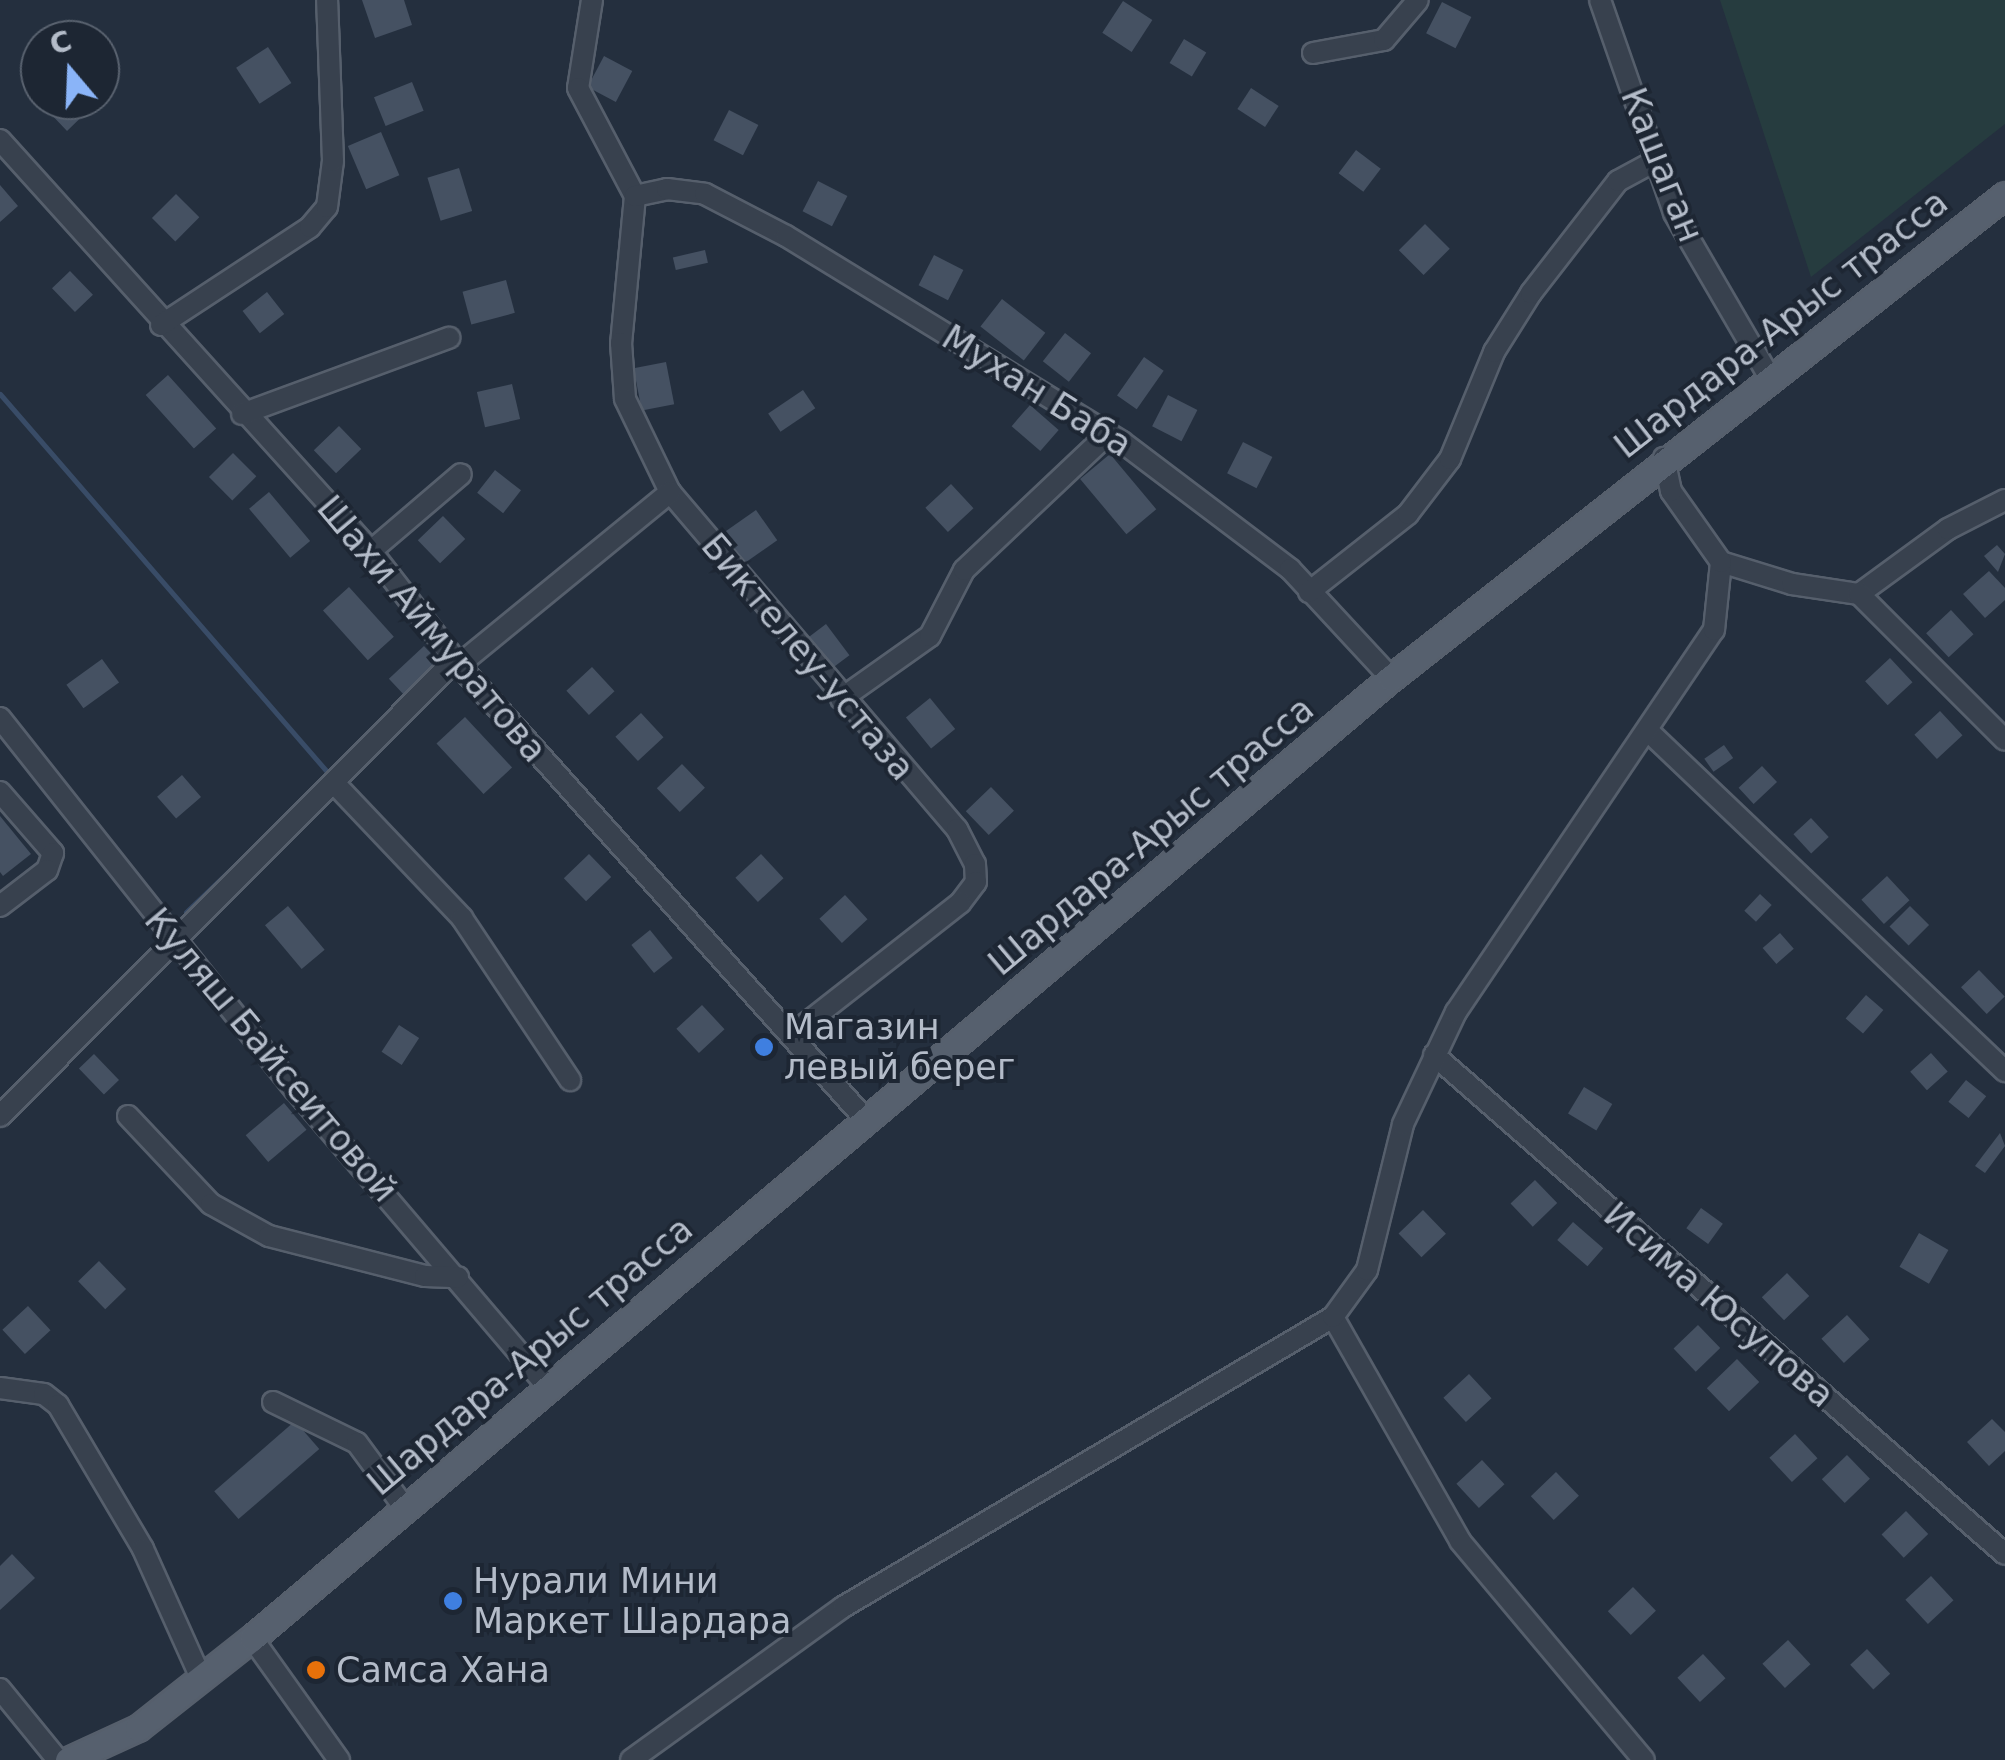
<!DOCTYPE html>
<html>
<head>
<meta charset="utf-8">
<style>
  body { margin:0 }
  #map { position:relative; width:2005px; height:1760px; overflow:hidden; background:#242f3e; font-family:"DejaVu Sans",sans-serif }
  div>[style] { position:absolute }
  [style*='--x'] { left:calc(var(--x)*1px); top:calc(var(--y)*1px); width:calc(var(--w)*1px); rotate:calc(var(--a)*1deg) }
  .green>* { inset:0; background:#263c3f }
  .stream>* { height:5px; margin:-2.5px; padding:0 2.5px; transform-origin:2.5px; border-radius:2.5px; background:#394c67 }
  .building>* { inset:0; background:#455162; transform-origin:0 0 }
  .roads { filter:drop-shadow(2px 0 #565f6c) drop-shadow(-2px 0 #565f6c) drop-shadow(0 2px #565f6c) drop-shadow(0 -2px #565f6c) }
  .minor>* { height:20px; margin:-10px; padding:0 10px; transform-origin:10px; border-radius:10px; background:#38414e }
  .major>* { height:25px; margin:-12.5px; padding:0 12.5px; transform-origin:12.5px; border-radius:12.5px; background:#56606e }
  .dots>* { width:28px; height:28px; translate:-50% -50%; box-sizing:border-box; border:5px solid #1d2633; border-radius:50% }
  span { translate:-50% -50%; white-space:nowrap; text-align:center; line-height:1.15; -webkit-text-stroke:8px #1d2633; paint-order:stroke }
  .street-label { font-size:35px; color:#b4bcc9 }
  .poi-label { font-size:35px; color:#b4bcc9 }
  .left { translate:0 -50%; text-align:left }
  .north { position:absolute; left:20px; top:20px; width:100px; height:100px; box-sizing:border-box; background:#1d2633; border:2px solid #59626f; border-radius:50%; rotate:341deg; font-size:28px; font-weight:700; line-height:40px; text-align:center; color:#b4bcc9 }
  .north::after { content:''; display:block; margin:auto; width:35px; height:45px; background:#8ab4f8; clip-path:polygon(50% 0,100% 100%,50% 72%,0 100%) }
</style>
</head>
<body>
<div id="map">
  <div class="green">
    <div style="clip-path:polygon(1720px 0,2005px 0,2005px 124px,1811px 277px)"></div>
  </div>
  <div class="stream">
    <div style="--x:0;--y:394;--w:503;--a:49.11"></div>
    <div style="--x:186;--y:912;--w:127;--a:-43.7"></div>
  </div>
  <div class="building">
    <div style="clip-path:polygon(362px 0,404px 0,412px 25px,375px 38px)"></div>
    <div style="left:1123px;top:1px;width:35px;height:38px;rotate:33deg"></div>
    <div style="left:1442px;top:2px;width:33px;height:35px;rotate:27deg"></div>
    <div style="left:1184px;top:39px;width:26px;height:28px;rotate:31deg"></div>
    <div style="left:268px;top:47px;width:43px;height:38px;rotate:57deg"></div>
    <div style="left:604px;top:56px;width:32px;height:35px;rotate:28deg"></div>
    <div style="clip-path:polygon(40px 81px,40px 100px,99px 100px,67px 131px,29px 91px)"></div>
    <div style="left:412px;top:82px;width:31px;height:41px;rotate:68deg"></div>
    <div style="left:1251px;top:88px;width:33px;height:25px;rotate:33deg"></div>
    <div style="left:729px;top:110px;width:33px;height:34px;rotate:27deg"></div>
    <div style="left:381px;top:132px;width:47px;height:36px;rotate:67deg"></div>
    <div style="left:1356px;top:150px;width:31px;height:29px;rotate:37deg"></div>
    <div style="left:459px;top:168px;width:45px;height:33px;rotate:73deg"></div>
    <div style="left:818px;top:181px;width:33px;height:34px;rotate:27deg"></div>
    <div style="clip-path:polygon(0 185px,18px 206px,0 222px)"></div>
    <div style="left:176px;top:194px;width:33px;height:34px;rotate:45deg"></div>
    <div style="left:1425px;top:224px;width:35px;height:37px;rotate:45deg"></div>
    <div style="left:705px;top:250px;width:13px;height:33px;rotate:77deg"></div>
    <div style="left:934px;top:255px;width:33px;height:34px;rotate:27deg"></div>
    <div style="left:70px;top:271px;width:33px;height:25px;rotate:46deg"></div>
    <div style="left:506px;top:280px;width:34px;height:45px;rotate:75deg"></div>
    <div style="left:267px;top:292px;width:28px;height:31px;rotate:52deg"></div>
    <div style="left:1002px;top:299px;width:55px;height:35px;rotate:38deg"></div>
    <div style="left:1065px;top:333px;width:33px;height:36px;rotate:38deg"></div>
    <div style="left:1144px;top:357px;width:24px;height:47px;rotate:35deg"></div>
    <div style="left:666px;top:362px;width:43px;height:33px;rotate:79deg"></div>
    <div style="left:168px;top:375px;width:72px;height:30px;rotate:48deg"></div>
    <div style="left:512px;top:384px;width:36px;height:36px;rotate:77deg"></div>
    <div style="left:803px;top:390px;width:22px;height:42px;rotate:56deg"></div>
    <div style="left:1168px;top:395px;width:33px;height:35px;rotate:27deg"></div>
    <div style="left:1030px;top:405px;width:38px;height:28px;rotate:41deg"></div>
    <div style="left:339px;top:426px;width:32px;height:35px;rotate:46deg"></div>
    <div style="left:1243px;top:442px;width:33px;height:35px;rotate:27deg"></div>
    <div style="left:233px;top:453px;width:33px;height:34px;rotate:45deg"></div>
    <div style="left:1110px;top:454px;width:72px;height:39px;rotate:50deg"></div>
    <div style="left:495px;top:470px;width:33px;height:29px;rotate:38deg"></div>
    <div style="left:951px;top:484px;width:33px;height:35px;rotate:47deg"></div>
    <div style="left:269px;top:492px;width:64px;height:26px;rotate:50deg"></div>
    <div style="left:756px;top:510px;width:37px;height:44px;rotate:55deg"></div>
    <div style="left:443px;top:516px;width:32px;height:35px;rotate:46deg"></div>
    <div style="clip-path:polygon(1997px 545px,2005px 554px,1998px 572px,1984px 556px)"></div>
    <div style="clip-path:polygon(1989px 571px,2005px 588px,2005px 600px,1985px 618px,1963px 594px)"></div>
    <div style="left:349px;top:587px;width:67px;height:35px;rotate:48deg"></div>
    <div style="left:1951px;top:610px;width:33px;height:34px;rotate:47deg"></div>
    <div style="left:826px;top:624px;width:39px;height:26px;rotate:53deg"></div>
    <div style="left:424px;top:646px;width:21px;height:48px;rotate:47deg"></div>
    <div style="left:1890px;top:658px;width:33px;height:34px;rotate:47deg"></div>
    <div style="left:102px;top:659px;width:29px;height:44px;rotate:54deg"></div>
    <div style="left:592px;top:667px;width:33px;height:35px;rotate:47deg"></div>
    <div style="left:930px;top:698px;width:40px;height:31px;rotate:51deg"></div>
    <div style="left:1940px;top:711px;width:33px;height:35px;rotate:47deg"></div>
    <div style="left:641px;top:713px;width:33px;height:35px;rotate:47deg"></div>
    <div style="left:465px;top:717px;width:69px;height:39px;rotate:47deg"></div>
    <div style="left:1724px;top:745px;width:16px;height:24px;rotate:55deg"></div>
    <div style="left:682px;top:764px;width:33px;height:35px;rotate:46deg"></div>
    <div style="left:1762px;top:766px;width:22px;height:32px;rotate:47deg"></div>
    <div style="left:182px;top:775px;width:29px;height:33px;rotate:49deg"></div>
    <div style="left:991px;top:787px;width:33px;height:35px;rotate:46deg"></div>
    <div style="clip-path:polygon(0 816px,31px 854px,3px 876px,0 872px)"></div>
    <div style="left:1811px;top:818px;width:26px;height:24px;rotate:47deg"></div>
    <div style="left:589px;top:854px;width:32px;height:35px;rotate:46deg"></div>
    <div style="left:761px;top:854px;width:33px;height:35px;rotate:47deg"></div>
    <div style="left:1887px;top:876px;width:33px;height:35px;rotate:47deg"></div>
    <div style="left:1760px;top:894px;width:16px;height:23px;rotate:43deg"></div>
    <div style="left:845px;top:895px;width:33px;height:35px;rotate:47deg"></div>
    <div style="left:288px;top:906px;width:57px;height:30px;rotate:50deg"></div>
    <div style="left:1910px;top:906px;width:27px;height:29px;rotate:45deg"></div>
    <div style="left:650px;top:930px;width:36px;height:24px;rotate:51deg"></div>
    <div style="left:1780px;top:933px;width:21px;height:23px;rotate:49deg"></div>
    <div style="left:1979px;top:970px;width:37px;height:25px;rotate:46deg"></div>
    <div style="left:1866px;top:995px;width:23px;height:31px;rotate:41deg"></div>
    <div style="left:702px;top:1005px;width:33px;height:35px;rotate:47deg"></div>
    <div style="left:399px;top:1025px;width:24px;height:32px;rotate:33deg"></div>
    <div style="left:1931px;top:1053px;width:25px;height:28px;rotate:48deg"></div>
    <div style="left:94px;top:1054px;width:36px;height:21px;rotate:46deg"></div>
    <div style="left:1966px;top:1080px;width:26px;height:28px;rotate:39deg"></div>
    <div style="left:1584px;top:1087px;width:33px;height:31px;rotate:31deg"></div>
    <div style="left:284px;top:1103px;width:35px;height:50px;rotate:50deg"></div>
    <div style="clip-path:polygon(2000px 1133px,2005px 1146px,1985px 1173px,1975px 1166px)"></div>
    <div style="left:1535px;top:1180px;width:32px;height:34px;rotate:46deg"></div>
    <div style="left:1701px;top:1208px;width:27px;height:25px;rotate:36deg"></div>
    <div style="left:1423px;top:1210px;width:33px;height:34px;rotate:46deg"></div>
    <div style="left:1573px;top:1222px;width:40px;height:24px;rotate:41deg"></div>
    <div style="left:1919px;top:1233px;width:34px;height:39px;rotate:30deg"></div>
    <div style="left:99px;top:1261px;width:39px;height:29px;rotate:46deg"></div>
    <div style="left:1787px;top:1273px;width:32px;height:35px;rotate:46deg"></div>
    <div style="left:28px;top:1306px;width:33px;height:35px;rotate:47deg"></div>
    <div style="left:1847px;top:1315px;width:33px;height:35px;rotate:47deg"></div>
    <div style="left:1698px;top:1325px;width:32px;height:34px;rotate:46deg"></div>
    <div style="left:1737px;top:1359px;width:32px;height:42px;rotate:46deg"></div>
    <div style="left:1469px;top:1374px;width:33px;height:35px;rotate:47deg"></div>
    <div style="clip-path:polygon(1992px 1419px,2005px 1432px,2005px 1451px,1989px 1466px,1967px 1442px)"></div>
    <div style="left:295px;top:1421px;width:37px;height:107px;rotate:49deg"></div>
    <div style="left:1795px;top:1434px;width:33px;height:35px;rotate:47deg"></div>
    <div style="left:1847px;top:1455px;width:33px;height:35px;rotate:46deg"></div>
    <div style="left:1482px;top:1460px;width:33px;height:35px;rotate:47deg"></div>
    <div style="left:1556px;top:1472px;width:33px;height:35px;rotate:46deg"></div>
    <div style="left:1906px;top:1511px;width:32px;height:34px;rotate:46deg"></div>
    <div style="clip-path:polygon(12px 1554px,35px 1578px,0 1610px,0 1566px)"></div>
    <div style="left:1931px;top:1576px;width:33px;height:35px;rotate:47deg"></div>
    <div style="left:1633px;top:1587px;width:33px;height:35px;rotate:46deg"></div>
    <div style="left:1788px;top:1640px;width:33px;height:35px;rotate:47deg"></div>
    <div style="left:1867px;top:1649px;width:34px;height:23px;rotate:47deg"></div>
    <div style="left:1703px;top:1654px;width:33px;height:35px;rotate:47deg"></div>
  </div>
  <div class="roads">
    <div class="minor">
      <div style="--x:592;--y:0;--w:89;--a:99"></div>
      <div style="--x:578;--y:88;--w:122;--a:62.2"></div>
      <div style="--x:1600;--y:0;--w:225;--a:70.8"></div>
      <div style="--x:1674;--y:213;--w:189;--a:59.8"></div>
      <div style="--x:1313;--y:53;--w:72;--a:-10.4"></div>
      <div style="--x:1384;--y:40;--w:52;--a:-49.6"></div>
      <div style="--x:0;--y:140;--w:554;--a:47.93"></div>
      <div style="--x:371;--y:551;--w:144;--a:52.3"></div>
      <div style="--x:459;--y:665;--w:609;--a:48.19"></div>
      <div style="--x:635;--y:196;--w:148;--a:95.4"></div>
      <div style="--x:621;--y:343;--w:56;--a:85.9"></div>
      <div style="--x:625;--y:399;--w:103;--a:64.2"></div>
      <div style="--x:670;--y:492;--w:443;--a:49.6"></div>
      <div style="--x:957;--y:829;--w:39;--a:63"></div>
      <div style="--x:975;--y:864;--w:18;--a:87"></div>
      <div style="--x:976;--y:882;--w:26;--a:127"></div>
      <div style="--x:960;--y:903;--w:212;--a:141.9"></div>
      <div style="--x:635;--y:196;--w:33;--a:-12"></div>
      <div style="--x:667;--y:189;--w:38;--a:7"></div>
      <div style="--x:705;--y:194;--w:91;--a:27.4"></div>
      <div style="--x:786;--y:236;--w:394;--a:31.5"></div>
      <div style="--x:1122;--y:442;--w:211;--a:37.1"></div>
      <div style="--x:1290;--y:569;--w:149;--a:47.2"></div>
      <div style="--x:161;--y:325;--w:178;--a:-33.3"></div>
      <div style="--x:310;--y:227;--w:26;--a:-50"></div>
      <div style="--x:327;--y:207;--w:46;--a:-82.6"></div>
      <div style="--x:333;--y:161;--w:161;--a:-92.1"></div>
      <div style="--x:242;--y:414;--w:221;--a:-20.2"></div>
      <div style="--x:371;--y:551;--w:118;--a:-40.5"></div>
      <div style="--x:1721;--y:562;--w:74;--a:17.2"></div>
      <div style="--x:1792;--y:584;--w:68;--a:8.5"></div>
      <div style="--x:1859;--y:594;--w:110;--a:-36.1"></div>
      <div style="--x:1948;--y:529;--w:64;--a:-27"></div>
      <div style="--x:1309;--y:592;--w:126;--a:-38.2"></div>
      <div style="--x:1408;--y:514;--w:69;--a:-52.6"></div>
      <div style="--x:1450;--y:459;--w:116;--a:-67.6"></div>
      <div style="--x:1494;--y:352;--w:70;--a:-57.9"></div>
      <div style="--x:1531;--y:293;--w:142;--a:-52.2"></div>
      <div style="--x:1618;--y:181;--w:42;--a:-28.4"></div>
      <div style="--x:1859;--y:594;--w:206;--a:45"></div>
      <div style="--x:459;--y:665;--w:273;--a:-39.3"></div>
      <div style="--x:841;--y:699;--w:109;--a:-35.3"></div>
      <div style="--x:930;--y:636;--w:74;--a:-62.7"></div>
      <div style="--x:964;--y:570;--w:198;--a:-43.4"></div>
      <div style="--x:0;--y:718;--w:476;--a:51.6"></div>
      <div style="--x:296;--y:1091;--w:389;--a:49.6"></div>
      <div style="--x:1649;--y:732;--w:492;--a:43.6"></div>
      <div style="--x:335;--y:784;--w:185;--a:46.5"></div>
      <div style="--x:462;--y:918;--w:195;--a:56.3"></div>
      <div style="--x:0;--y:792;--w:81;--a:49"></div>
      <div style="--x:53;--y:853;--w:18;--a:109"></div>
      <div style="--x:47;--y:870;--w:59;--a:142.5"></div>
      <div style="--x:1434;--y:1055;--w:758;--a:41.15"></div>
      <div style="--x:0;--y:1116;--w:644;--a:-45.06"></div>
      <div style="--x:128;--y:1116;--w:121;--a:46.7"></div>
      <div style="--x:211;--y:1204;--w:66;--a:28.9"></div>
      <div style="--x:269;--y:1236;--w:161;--a:14.4"></div>
      <div style="--x:425;--y:1276;--w:33;--a:2"></div>
      <div style="--x:1333;--y:1317;--w:257;--a:60.4"></div>
      <div style="--x:1460;--y:1541;--w:286;--a:50"></div>
      <div style="--x:0;--y:1388;--w:44;--a:7.8"></div>
      <div style="--x:44;--y:1394;--w:18;--a:38"></div>
      <div style="--x:58;--y:1405;--w:167;--a:59.4"></div>
      <div style="--x:143;--y:1549;--w:141;--a:65.8"></div>
      <div style="--x:273;--y:1402;--w:93;--a:26"></div>
      <div style="--x:357;--y:1443;--w:81;--a:53.6"></div>
      <div style="--x:252;--y:1638;--w:150;--a:54.5"></div>
      <div style="--x:0;--y:1689;--w:92;--a:50.8"></div>
      <div style="--x:631;--y:1760;--w:261;--a:-35.8"></div>
      <div style="--x:843;--y:1607;--w:569;--a:-30.62"></div>
      <div style="--x:1333;--y:1317;--w:58;--a:-54.1"></div>
      <div style="--x:1367;--y:1270;--w:150;--a:-76.1"></div>
      <div style="--x:1403;--y:1124;--w:124;--a:-64.7"></div>
      <div style="--x:1456;--y:1012;--w:461;--a:-56"></div>
      <div style="--x:1714;--y:630;--w:68;--a:-84.1"></div>
      <div style="--x:1721;--y:562;--w:87;--a:-125.2"></div>
      <div style="--x:1671;--y:491;--w:34;--a:-102"></div>
    </div>
    <div class="major">
      <div style="--x:68;--y:1760;--w:77;--a:-24.6"></div>
      <div style="--x:138;--y:1728;--w:145;--a:-38.3"></div>
      <div style="--x:252;--y:1638;--w:1490;--a:-40.13"></div>
      <div style="--x:1391;--y:678;--w:781;--a:-38.19"></div>
    </div>
  </div>
  <div class="dots">
    <div style="left:764px;top:1047px;background:#3f7fe0"></div>
    <div style="left:453px;top:1601px;background:#3f7fe0"></div>
    <div style="left:316px;top:1670px;background:#e8710a"></div>
  </div>
  <div class="street-label">
    <span style="left:1662px;top:165px;rotate:68deg">Кашаган</span>
    <span style="left:1781px;top:324px;rotate:-38deg">Шардара-Арыс трасса</span>
    <span style="left:1037px;top:391px;rotate:32deg">Мухан Баба</span>
    <span style="left:432px;top:629px;rotate:50deg">Шахи Аймуратова</span>
    <span style="left:808px;top:657px;rotate:50deg">Биктелеу-устаза</span>
    <span style="left:1151px;top:836px;rotate:-40deg">Шардара-Арыс трасса</span>
    <span style="left:271px;top:1055px;rotate:50deg">Куляш Байсеитовой</span>
    <span style="left:1719px;top:1305px;rotate:41deg">Исима Юсупова</span>
    <span style="left:530px;top:1356px;rotate:-40deg">Шардара-Арыс трасса</span>
  </div>
  <div class="poi-label">
    <span class="left" style="left:784px;top:1047px">Магазин<br>левый берег</span>
    <span class="left" style="left:473px;top:1601px">Нурали Мини<br>Маркет Шардара</span>
    <span class="left" style="left:336px;top:1670px">Самса Хана</span>
  </div>
  <div class="north">С</div>
</div>
</body>
</html>
